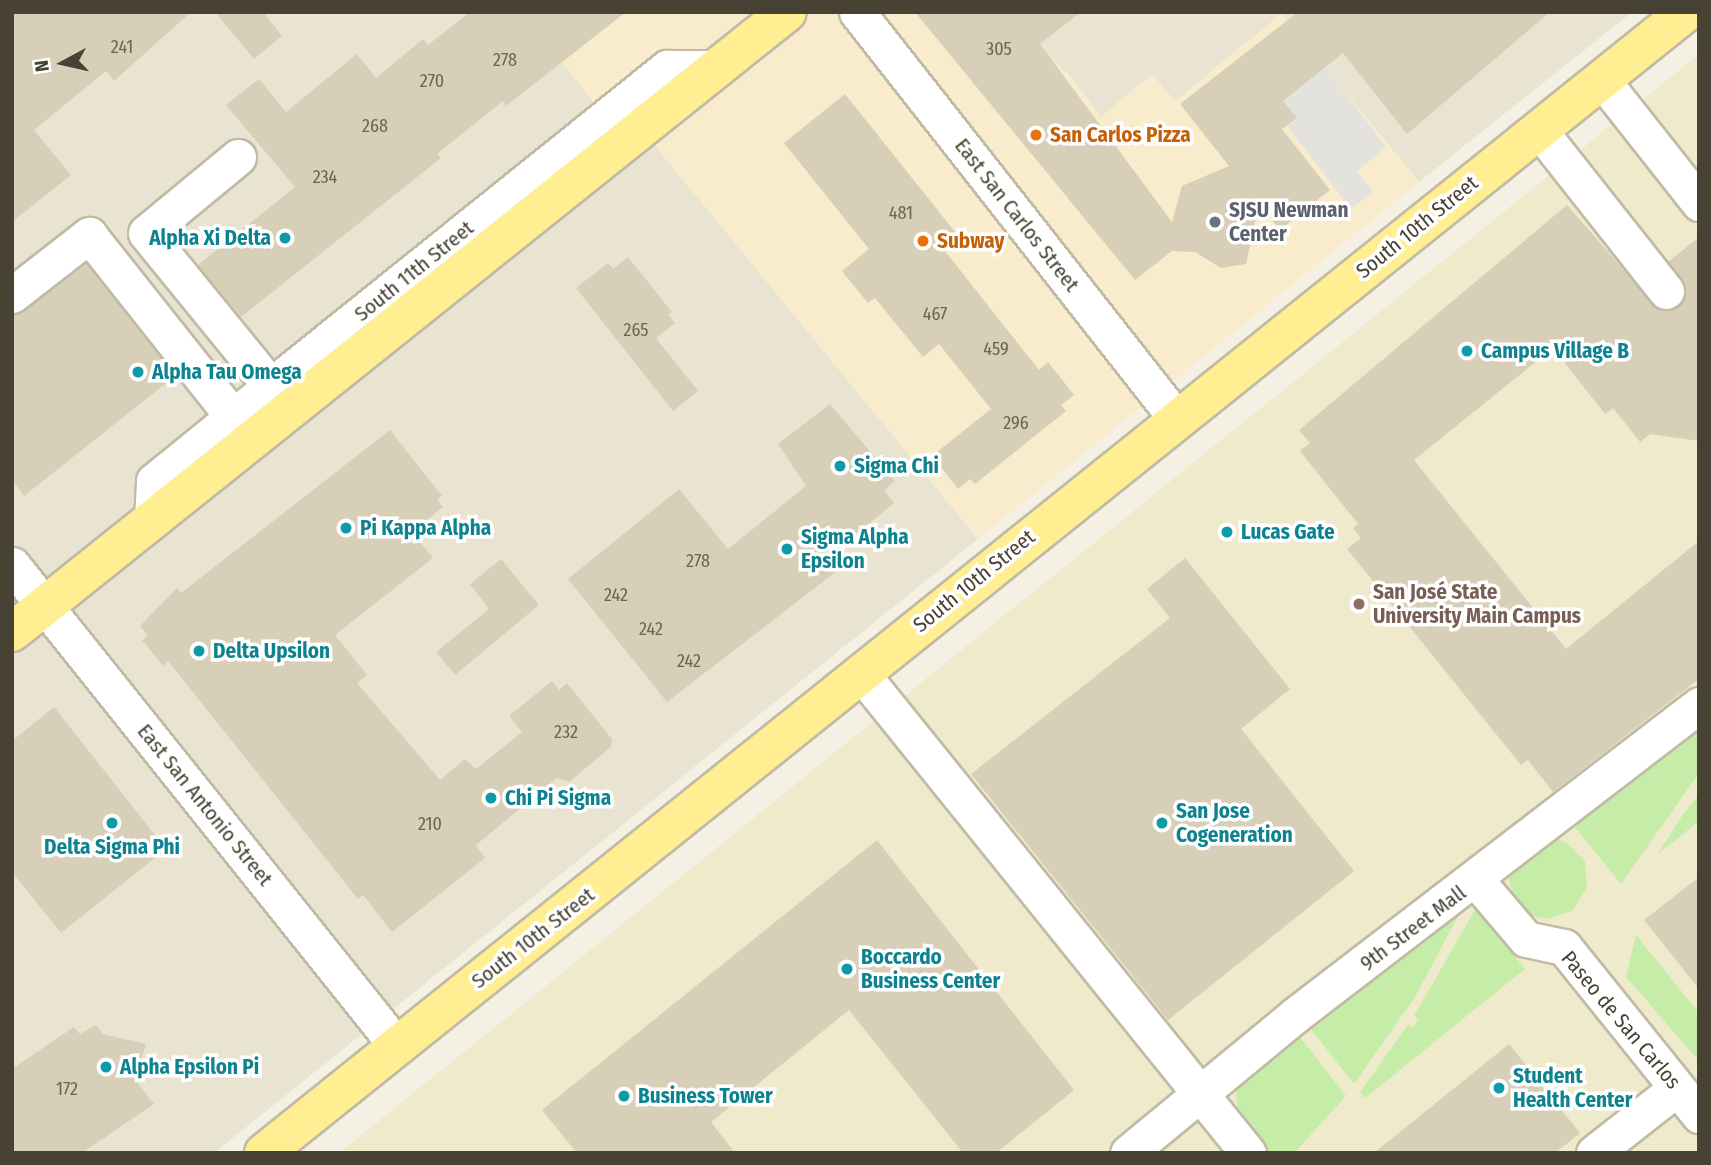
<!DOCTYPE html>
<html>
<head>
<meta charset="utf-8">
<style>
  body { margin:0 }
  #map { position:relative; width:1711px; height:1165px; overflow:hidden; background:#f4f1e4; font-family:"Fira Sans Condensed",sans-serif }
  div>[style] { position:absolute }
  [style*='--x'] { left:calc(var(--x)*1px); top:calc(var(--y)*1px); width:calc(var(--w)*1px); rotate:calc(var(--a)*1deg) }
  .residential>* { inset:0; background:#e9e4d1 }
  .commercial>* { inset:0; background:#f9eccc }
  .education>* { inset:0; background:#efeacc }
  .green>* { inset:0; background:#c5eda8 }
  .parking>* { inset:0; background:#e4e2dd }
  .building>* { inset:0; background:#d7cfb8 }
  .roads { filter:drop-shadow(2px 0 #c1bba6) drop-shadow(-2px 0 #c1bba6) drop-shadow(0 2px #c1bba6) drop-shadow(0 -2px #c1bba6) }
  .minor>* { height:35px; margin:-17.5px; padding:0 17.5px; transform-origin:17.5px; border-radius:17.5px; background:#fff }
  .major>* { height:38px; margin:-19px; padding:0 19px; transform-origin:19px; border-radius:19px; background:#ffee92 }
  .dots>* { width:19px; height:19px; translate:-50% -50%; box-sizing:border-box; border:4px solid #fff; border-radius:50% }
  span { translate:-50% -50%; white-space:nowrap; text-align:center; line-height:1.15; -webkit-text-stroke:7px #fff; paint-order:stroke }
  .number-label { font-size:18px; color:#6b6554 }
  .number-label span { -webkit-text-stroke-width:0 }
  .food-label { font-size:21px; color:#c56008; font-weight:700 }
  .left { translate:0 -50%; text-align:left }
  .worship-label { font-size:21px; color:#5b616d; font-weight:700 }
  .street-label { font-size:21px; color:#474233 }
  .culture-label { font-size:21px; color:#0d838f; font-weight:700 }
  .right { translate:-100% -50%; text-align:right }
  .education-label { font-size:21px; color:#785e54; font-weight:700 }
  .frame { position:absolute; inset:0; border:14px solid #474233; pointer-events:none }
  .north { position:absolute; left:28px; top:28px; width:70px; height:70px; -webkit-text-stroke:5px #fff; paint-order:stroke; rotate:262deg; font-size:19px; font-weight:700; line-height:28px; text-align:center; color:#474233 }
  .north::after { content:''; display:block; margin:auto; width:24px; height:32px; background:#474233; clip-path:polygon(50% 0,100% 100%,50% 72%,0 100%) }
</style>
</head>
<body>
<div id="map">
  <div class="residential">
    <div style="clip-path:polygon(12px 12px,521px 12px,594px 102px,609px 89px,978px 539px,214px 1153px,12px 1153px)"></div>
    <div style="clip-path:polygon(1006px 12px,1632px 12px,1419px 182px,1281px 14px,1175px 102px,1152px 75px,1101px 117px,1067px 73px,1031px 44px)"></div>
  </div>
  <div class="commercial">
    <div style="clip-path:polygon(521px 12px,1006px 12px,1031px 44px,1067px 72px,1101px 117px,1152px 74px,1175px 101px,1281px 14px,1419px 182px,978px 539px,609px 90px,594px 102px)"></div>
  </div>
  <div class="education">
    <div style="clip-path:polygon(1699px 54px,1699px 1153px,339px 1153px)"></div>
  </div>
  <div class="green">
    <div style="clip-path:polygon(1699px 717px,1699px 773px,1621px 884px,1570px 821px)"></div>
    <div style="clip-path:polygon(1699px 794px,1699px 821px,1657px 855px,1682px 816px)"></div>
    <div style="clip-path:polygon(1554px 838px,1566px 842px,1585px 861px,1587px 888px,1572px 911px,1547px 919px,1533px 916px,1513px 899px,1508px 874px)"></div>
    <div style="clip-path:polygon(1463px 907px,1415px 997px,1354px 1084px,1306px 1023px)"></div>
    <div style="clip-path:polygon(1476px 908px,1525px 969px,1365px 1098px,1360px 1092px,1408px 1025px,1413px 1028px,1418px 1019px,1414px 1016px)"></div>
    <div style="clip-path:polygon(1636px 935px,1699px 1013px,1699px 1061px,1626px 977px)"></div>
    <div style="clip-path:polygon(1296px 1032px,1346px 1096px,1294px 1153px,1266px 1153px,1239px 1119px,1236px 1094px,1240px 1082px)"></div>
  </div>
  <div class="parking">
    <div style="clip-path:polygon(1323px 64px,1386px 147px,1357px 171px,1373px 192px,1351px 209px,1287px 126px,1294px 121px,1277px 100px)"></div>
  </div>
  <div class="building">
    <div style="clip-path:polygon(12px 12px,191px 12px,114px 81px,106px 71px,34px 130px,71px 175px,12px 222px)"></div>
    <div style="clip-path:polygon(215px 12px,263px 12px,282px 36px,254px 59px)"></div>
    <div style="clip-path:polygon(470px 12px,626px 12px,506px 106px,503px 101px,437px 154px,441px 158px,241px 317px,198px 265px,295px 187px,226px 105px,259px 79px,286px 112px,357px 54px,376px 78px,423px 39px,428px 45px)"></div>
    <div style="clip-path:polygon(915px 12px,1081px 12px,1040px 44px,1172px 222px,1182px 186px,1229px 166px,1180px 104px,1298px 12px,1550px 12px,1407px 134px,1343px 53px,1283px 101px,1297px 118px,1282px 129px,1330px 190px,1280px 230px,1259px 204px,1246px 264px,1221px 268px,1195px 252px,1172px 251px,1135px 280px)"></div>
    <div style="clip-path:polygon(845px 94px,956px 233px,941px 246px,1039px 370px,1048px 362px,1074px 395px,1061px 405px,1066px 411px,975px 484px,970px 479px,958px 489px,932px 456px,991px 409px,939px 344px,923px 357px,875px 298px,868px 303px,842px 271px,869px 249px,784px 143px)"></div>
    <div style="clip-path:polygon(1567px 205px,1659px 310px,1678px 307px,1684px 299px,1686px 287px,1668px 262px,1699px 237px,1699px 441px,1650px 434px,1640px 442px,1613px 408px,1605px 414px,1553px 348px,1414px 460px,1566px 649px,1699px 541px,1699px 679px,1553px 792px,1528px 760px,1521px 765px,1347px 549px,1361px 538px,1353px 528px,1358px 524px,1300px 451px,1310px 443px,1299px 430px)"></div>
    <div style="clip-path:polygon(628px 257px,672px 312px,668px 314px,675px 323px,656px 338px,698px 391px,673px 411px,576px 288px,608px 263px,613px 269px)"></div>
    <div style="clip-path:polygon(86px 263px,175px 376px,24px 496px,12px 480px,12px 315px)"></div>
    <div style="clip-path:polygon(830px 404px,895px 481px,884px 490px,894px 503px,832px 554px,842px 567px,667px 702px,568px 579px,679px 489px,728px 549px,806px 486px,778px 444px)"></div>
    <div style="clip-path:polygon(390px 430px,442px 496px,437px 500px,443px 507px,412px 532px,433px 558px,335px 635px,367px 675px,357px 683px,440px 780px,465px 759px,476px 769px,522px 732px,509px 716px,552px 681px,559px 690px,567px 683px,612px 739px,611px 747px,569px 782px,557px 778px,476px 845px,485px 858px,392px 932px,363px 895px,358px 899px,168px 661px,163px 666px,142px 640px,148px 636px,140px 626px,177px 588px,181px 593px)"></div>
    <div style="clip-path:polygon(1185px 558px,1290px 689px,1241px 729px,1354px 871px,1168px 1020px,971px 774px,1170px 618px,1147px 589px)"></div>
    <div style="clip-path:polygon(501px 559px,539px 605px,455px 675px,436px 652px,489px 609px,470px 584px)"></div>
    <div style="clip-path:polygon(54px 707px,166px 849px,61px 933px,12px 872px,12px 741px)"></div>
    <div style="clip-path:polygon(877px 840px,1074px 1090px,996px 1153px,963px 1153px,849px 1010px,711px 1122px,735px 1153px,577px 1153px,542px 1110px)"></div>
    <div style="clip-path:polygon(1699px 877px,1699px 989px,1644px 920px)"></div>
    <div style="clip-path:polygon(96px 1025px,103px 1034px,146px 1044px,135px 1080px,154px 1104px,82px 1153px,12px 1153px,12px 1069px,74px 1027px,80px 1034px)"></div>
    <div style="clip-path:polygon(1509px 1044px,1580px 1133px,1555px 1153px,1374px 1153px)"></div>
  </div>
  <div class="roads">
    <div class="minor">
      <div style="--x:857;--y:12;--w:516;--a:51.84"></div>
      <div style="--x:1602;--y:80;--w:157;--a:51.7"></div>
      <div style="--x:1539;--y:130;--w:205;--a:51.7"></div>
      <div style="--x:238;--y:157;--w:119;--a:140.4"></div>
      <div style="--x:146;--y:233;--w:198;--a:50.8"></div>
      <div style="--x:12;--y:295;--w:98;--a:-37.9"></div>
      <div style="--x:89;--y:235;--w:232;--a:51.6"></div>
      <div style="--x:152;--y:521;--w:40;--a:-87.1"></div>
      <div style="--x:154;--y:481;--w:151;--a:-39.1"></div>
      <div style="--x:271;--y:386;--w:508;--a:-38.77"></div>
      <div style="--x:667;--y:68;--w:49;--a:0"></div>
      <div style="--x:12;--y:565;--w:616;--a:51.33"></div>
      <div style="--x:860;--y:672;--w:618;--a:51.11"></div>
      <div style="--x:1476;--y:880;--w:77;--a:49.7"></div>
      <div style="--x:1526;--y:939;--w:39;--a:12"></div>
      <div style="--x:1564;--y:947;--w:216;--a:51.2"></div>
      <div style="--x:1128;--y:1153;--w:215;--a:-39.5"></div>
      <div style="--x:1294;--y:1016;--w:511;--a:-37.52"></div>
      <div style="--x:1594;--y:1153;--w:105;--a:-38.1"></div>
    </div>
    <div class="major">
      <div style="--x:12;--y:632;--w:992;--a:-38.66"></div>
      <div style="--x:264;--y:1153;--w:1823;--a:-38.74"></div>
    </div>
  </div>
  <div class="dots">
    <div style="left:1036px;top:135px;background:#e8710a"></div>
    <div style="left:1215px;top:222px;background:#6b7280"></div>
    <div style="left:285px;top:238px;background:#0f9aa8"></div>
    <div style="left:923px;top:241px;background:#e8710a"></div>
    <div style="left:1467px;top:351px;background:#0f9aa8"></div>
    <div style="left:138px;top:372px;background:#0f9aa8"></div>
    <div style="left:840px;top:466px;background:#0f9aa8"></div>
    <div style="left:346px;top:528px;background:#0f9aa8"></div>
    <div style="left:1227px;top:532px;background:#0f9aa8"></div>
    <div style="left:787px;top:549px;background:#0f9aa8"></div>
    <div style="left:1359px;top:604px;background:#8d6e63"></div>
    <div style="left:199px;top:651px;background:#0f9aa8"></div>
    <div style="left:491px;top:798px;background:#0f9aa8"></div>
    <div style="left:112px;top:823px;background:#0f9aa8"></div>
    <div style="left:1162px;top:823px;background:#0f9aa8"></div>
    <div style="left:847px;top:969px;background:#0f9aa8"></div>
    <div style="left:106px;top:1067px;background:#0f9aa8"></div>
    <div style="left:1499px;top:1088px;background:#0f9aa8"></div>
    <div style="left:624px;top:1096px;background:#0f9aa8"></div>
  </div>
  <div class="number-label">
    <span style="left:122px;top:47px">241</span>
    <span style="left:999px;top:49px">305</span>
    <span style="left:505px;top:60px">278</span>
    <span style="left:432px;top:81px">270</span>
    <span style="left:375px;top:126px">268</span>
    <span style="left:325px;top:177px">234</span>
    <span style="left:901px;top:213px">481</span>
    <span style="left:935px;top:314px">467</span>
    <span style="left:636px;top:330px">265</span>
    <span style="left:996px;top:349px">459</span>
    <span style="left:1016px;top:423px">296</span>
    <span style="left:698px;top:561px">278</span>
    <span style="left:616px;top:595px">242</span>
    <span style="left:651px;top:629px">242</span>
    <span style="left:689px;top:661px">242</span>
    <span style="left:566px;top:732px">232</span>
    <span style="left:430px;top:824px">210</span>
    <span style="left:67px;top:1089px">172</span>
  </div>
  <div class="food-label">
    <span class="left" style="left:1050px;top:135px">San Carlos Pizza</span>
    <span class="left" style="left:937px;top:241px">Subway</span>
  </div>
  <div class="worship-label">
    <span class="left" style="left:1229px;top:222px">SJSU Newman<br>Center</span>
  </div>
  <div class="street-label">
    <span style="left:1017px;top:215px;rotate:52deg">East San Carlos Street</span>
    <span style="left:1417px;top:227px;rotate:-39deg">South 10th Street</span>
    <span style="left:414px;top:271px;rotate:-39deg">South 11th Street</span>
    <span style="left:974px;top:581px;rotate:-39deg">South 10th Street</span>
    <span style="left:205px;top:805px;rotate:51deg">East San Antonio Street</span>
    <span style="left:1413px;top:928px;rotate:-37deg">9th Street Mall</span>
    <span style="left:533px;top:938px;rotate:-38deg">South 10th Street</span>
    <span style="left:1621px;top:1020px;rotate:50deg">Paseo de San Carlos</span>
  </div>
  <div class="culture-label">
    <span class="right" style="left:271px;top:238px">Alpha Xi Delta</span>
    <span class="left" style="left:1481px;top:351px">Campus Village B</span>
    <span class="left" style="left:152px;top:372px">Alpha Tau Omega</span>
    <span class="left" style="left:854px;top:466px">Sigma Chi</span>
    <span class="left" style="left:360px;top:528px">Pi Kappa Alpha</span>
    <span class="left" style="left:1241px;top:532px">Lucas Gate</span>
    <span class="left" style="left:801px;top:549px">Sigma Alpha<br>Epsilon</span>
    <span class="left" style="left:213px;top:651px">Delta Upsilon</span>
    <span class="left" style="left:505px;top:798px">Chi Pi Sigma</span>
    <span class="left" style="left:1176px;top:823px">San Jose<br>Cogeneration</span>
    <span style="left:112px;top:847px">Delta Sigma Phi</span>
    <span class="left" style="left:861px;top:969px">Boccardo<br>Business Center</span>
    <span class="left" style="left:120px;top:1067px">Alpha Epsilon Pi</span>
    <span class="left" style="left:1513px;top:1088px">Student<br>Health Center</span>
    <span class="left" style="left:638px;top:1096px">Business Tower</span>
  </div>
  <div class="education-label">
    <span class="left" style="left:1373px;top:604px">San José State<br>University Main Campus</span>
  </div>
  <div class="frame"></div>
  <div class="north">N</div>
</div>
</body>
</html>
